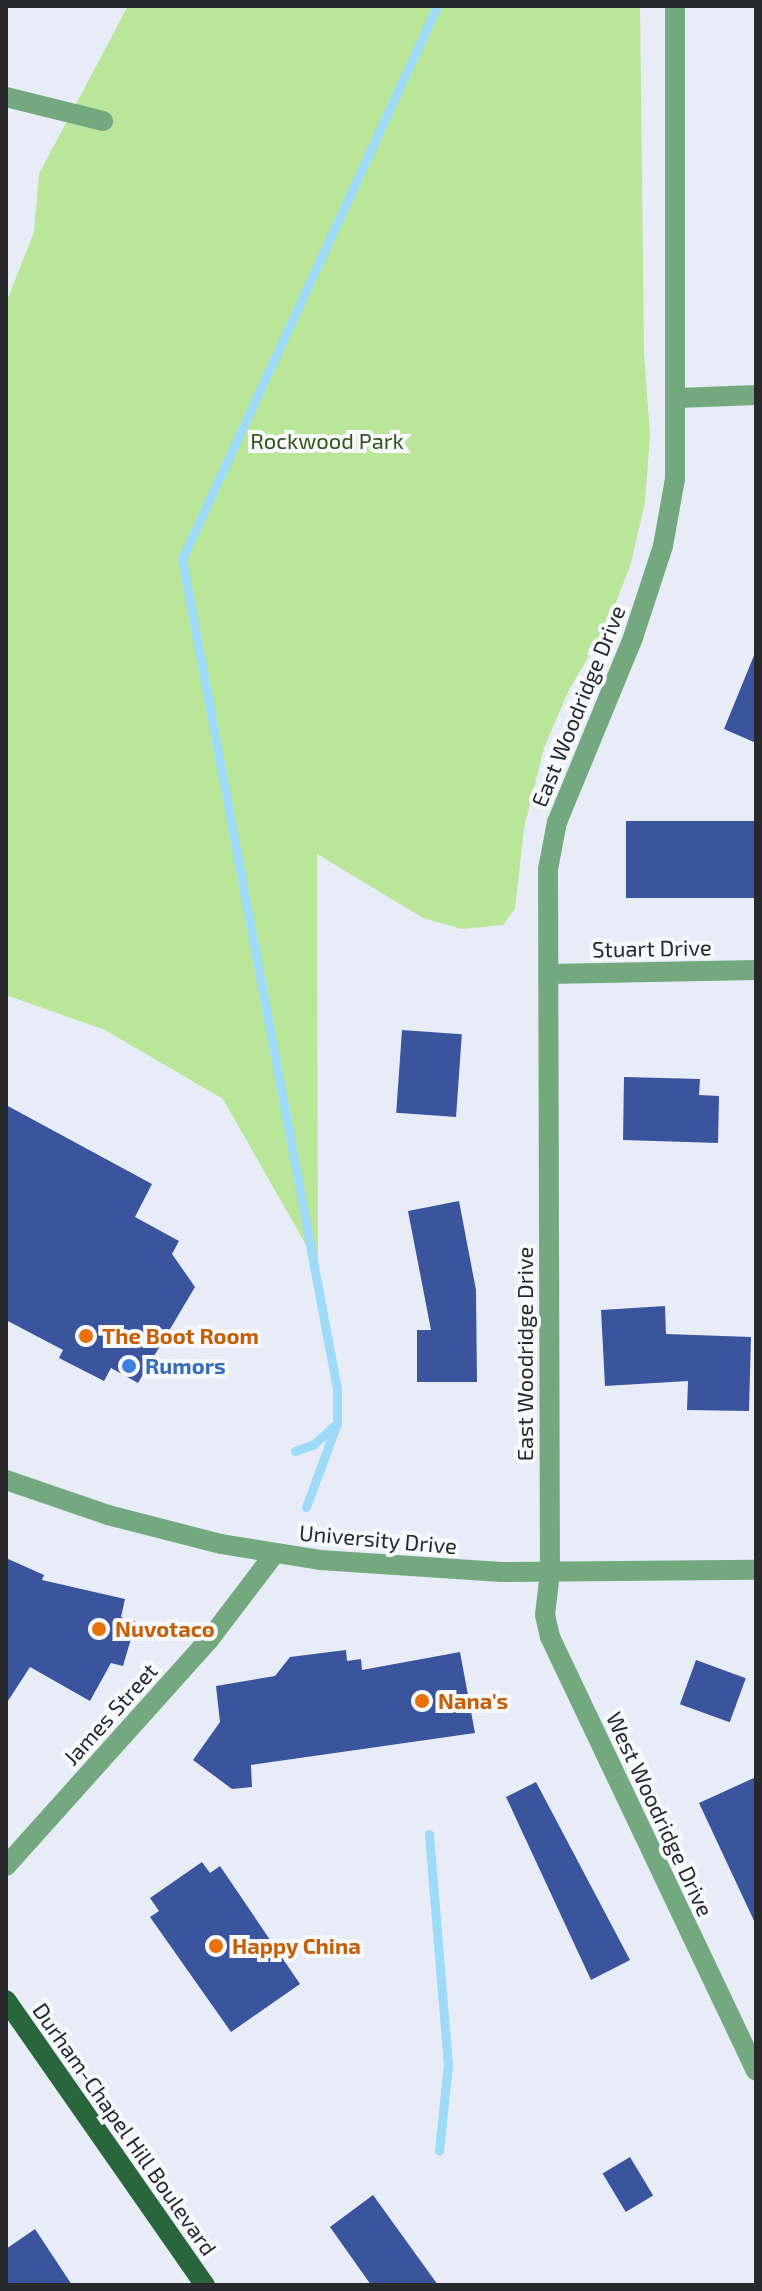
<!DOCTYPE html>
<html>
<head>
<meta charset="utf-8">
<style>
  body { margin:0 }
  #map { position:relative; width:762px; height:2291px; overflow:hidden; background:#e7ecf7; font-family:"Exo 2",sans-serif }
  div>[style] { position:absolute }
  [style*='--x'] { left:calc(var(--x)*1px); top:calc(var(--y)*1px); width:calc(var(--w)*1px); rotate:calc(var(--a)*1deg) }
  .green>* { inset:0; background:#b9e699 }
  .stream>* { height:9px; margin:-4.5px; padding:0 4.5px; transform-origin:4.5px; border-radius:4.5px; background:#9edbf8 }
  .building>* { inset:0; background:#3b549e; transform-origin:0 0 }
  .minor>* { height:20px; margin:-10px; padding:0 10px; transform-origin:10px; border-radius:10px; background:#74a980 }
  .major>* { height:20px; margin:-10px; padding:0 10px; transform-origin:10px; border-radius:10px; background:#29663c }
  .dots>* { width:22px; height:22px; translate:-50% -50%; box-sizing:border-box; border:4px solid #f7f9fd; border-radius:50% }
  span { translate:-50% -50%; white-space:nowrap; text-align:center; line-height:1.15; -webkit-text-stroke:8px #f7f9fd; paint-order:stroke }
  .park-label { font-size:22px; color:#35541a }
  .street-label { font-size:22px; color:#27292d }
  .food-label { font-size:22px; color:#c56008; font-weight:700 }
  .left { translate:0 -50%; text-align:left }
  .shop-label { font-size:22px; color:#366cbe; font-weight:700 }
  .frame { position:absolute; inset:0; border:8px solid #27292d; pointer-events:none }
</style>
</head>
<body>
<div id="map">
  <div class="green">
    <div style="clip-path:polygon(128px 6px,640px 6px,644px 353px,650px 435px,645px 502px,631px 563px,609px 621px,568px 692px,544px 748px,524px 828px,515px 909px,503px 925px,462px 929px,423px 918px,317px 854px,318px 1266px,223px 1099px,105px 1030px,6px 995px,6px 303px,34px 232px,39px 174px)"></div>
  </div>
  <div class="stream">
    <div style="--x:295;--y:1451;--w:20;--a:-20"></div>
    <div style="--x:314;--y:1444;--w:27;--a:-42"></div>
    <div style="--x:306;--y:1507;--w:90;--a:-69.7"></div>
    <div style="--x:337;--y:1423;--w:34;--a:-90"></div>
    <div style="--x:337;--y:1389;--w:844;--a:-100.58"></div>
    <div style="--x:182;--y:559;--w:609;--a:-65.24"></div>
    <div style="--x:429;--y:1834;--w:231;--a:85.3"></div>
    <div style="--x:448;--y:2064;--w:87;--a:95.9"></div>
  </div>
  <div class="building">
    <div style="clip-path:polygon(755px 653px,756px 653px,756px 743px,724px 729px)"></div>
    <div style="left:756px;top:821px;width:77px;height:130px;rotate:90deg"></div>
    <div style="left:402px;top:1030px;width:60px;height:83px;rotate:4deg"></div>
    <div style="clip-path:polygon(624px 1077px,700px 1079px,699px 1095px,719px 1096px,718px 1143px,623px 1140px)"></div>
    <div style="clip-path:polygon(6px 1105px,152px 1184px,135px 1217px,179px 1241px,172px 1254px,195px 1287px,138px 1383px,111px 1368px,104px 1381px,59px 1358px,63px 1350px,6px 1320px)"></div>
    <div style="clip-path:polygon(459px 1201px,476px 1290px,477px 1382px,417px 1382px,417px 1330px,431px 1330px,408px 1211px)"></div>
    <div style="clip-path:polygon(665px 1306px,666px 1334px,751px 1337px,749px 1411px,687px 1410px,688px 1381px,605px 1386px,601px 1310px)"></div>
    <div style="clip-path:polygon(6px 1558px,44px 1575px,42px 1580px,125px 1599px,121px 1617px,136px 1622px,123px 1666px,111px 1663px,90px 1701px,30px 1667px,6px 1704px)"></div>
    <div style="clip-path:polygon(346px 1650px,347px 1661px,361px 1659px,362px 1670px,460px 1652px,475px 1733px,251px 1765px,252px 1787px,232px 1789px,193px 1760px,220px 1722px,216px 1686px,275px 1676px,290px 1657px)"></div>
    <div style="left:696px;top:1660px;width:53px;height:47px;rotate:20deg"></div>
    <div style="clip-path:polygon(756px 1777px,756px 1925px,699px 1803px)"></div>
    <div style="clip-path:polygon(536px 1782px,630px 1960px,591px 1980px,506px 1797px)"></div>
    <div style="clip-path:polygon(202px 1862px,210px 1873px,220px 1866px,300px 1984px,231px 2032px,150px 1917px,159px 1911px,150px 1898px)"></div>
    <div style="left:630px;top:2157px;width:45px;height:32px;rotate:59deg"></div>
    <div style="clip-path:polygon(373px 2195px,438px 2285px,371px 2285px,330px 2227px)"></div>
    <div style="clip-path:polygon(35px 2229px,72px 2285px,6px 2285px,6px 2249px)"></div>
  </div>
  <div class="minor">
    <div style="--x:675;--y:6;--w:473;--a:90"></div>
    <div style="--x:675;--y:479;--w:68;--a:100.2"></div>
    <div style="--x:663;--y:546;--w:97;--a:108.1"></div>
    <div style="--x:633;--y:638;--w:199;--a:112.4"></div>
    <div style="--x:557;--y:822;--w:48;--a:100.8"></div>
    <div style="--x:548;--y:869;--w:703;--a:89.84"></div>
    <div style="--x:550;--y:1572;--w:43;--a:96.6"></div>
    <div style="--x:545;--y:1615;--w:23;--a:77"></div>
    <div style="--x:550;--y:1637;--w:480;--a:64.6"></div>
    <div style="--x:6;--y:97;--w:100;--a:13.9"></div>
    <div style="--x:678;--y:398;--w:78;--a:-2.2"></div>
    <div style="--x:549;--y:974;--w:207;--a:-1.1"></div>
    <div style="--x:6;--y:1480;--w:108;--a:18.9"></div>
    <div style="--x:108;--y:1515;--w:117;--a:14.4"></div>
    <div style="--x:221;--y:1544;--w:100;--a:9.2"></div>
    <div style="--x:320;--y:1560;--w:182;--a:3.8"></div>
    <div style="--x:502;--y:1572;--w:254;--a:-0.5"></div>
    <div style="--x:6;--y:1866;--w:304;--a:-48.1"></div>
    <div style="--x:209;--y:1640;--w:109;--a:-52.8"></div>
  </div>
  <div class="major">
    <div style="--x:6;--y:2000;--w:348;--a:55.1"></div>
  </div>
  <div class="dots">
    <div style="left:86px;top:1336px;background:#e8710a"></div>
    <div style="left:129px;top:1366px;background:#3f7fe0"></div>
    <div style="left:99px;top:1629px;background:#e8710a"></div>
    <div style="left:422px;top:1701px;background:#e8710a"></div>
    <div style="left:216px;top:1946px;background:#e8710a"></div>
  </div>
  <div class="park-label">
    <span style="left:327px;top:441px">Rockwood Park</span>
  </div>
  <div class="street-label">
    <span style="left:578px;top:706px;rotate:-68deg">East Woodridge Drive</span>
    <span style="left:652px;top:948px;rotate:-1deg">Stuart Drive</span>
    <span style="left:525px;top:1354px;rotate:-90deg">East Woodridge Drive</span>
    <span style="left:378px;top:1539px;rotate:5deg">University Drive</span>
    <span style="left:110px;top:1714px;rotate:-48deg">James Street</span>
    <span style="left:660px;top:1814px;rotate:65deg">West Woodridge Drive</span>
    <span style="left:125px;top:2129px;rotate:55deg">Durham-Chapel Hill Boulevard</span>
  </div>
  <div class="food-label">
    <span class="left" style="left:102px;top:1336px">The Boot Room</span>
    <span class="left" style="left:115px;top:1629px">Nuvotaco</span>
    <span class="left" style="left:438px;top:1701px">Nana's</span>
    <span class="left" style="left:232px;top:1946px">Happy China</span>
  </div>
  <div class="shop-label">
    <span class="left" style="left:145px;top:1366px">Rumors</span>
  </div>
  <div class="frame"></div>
</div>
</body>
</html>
